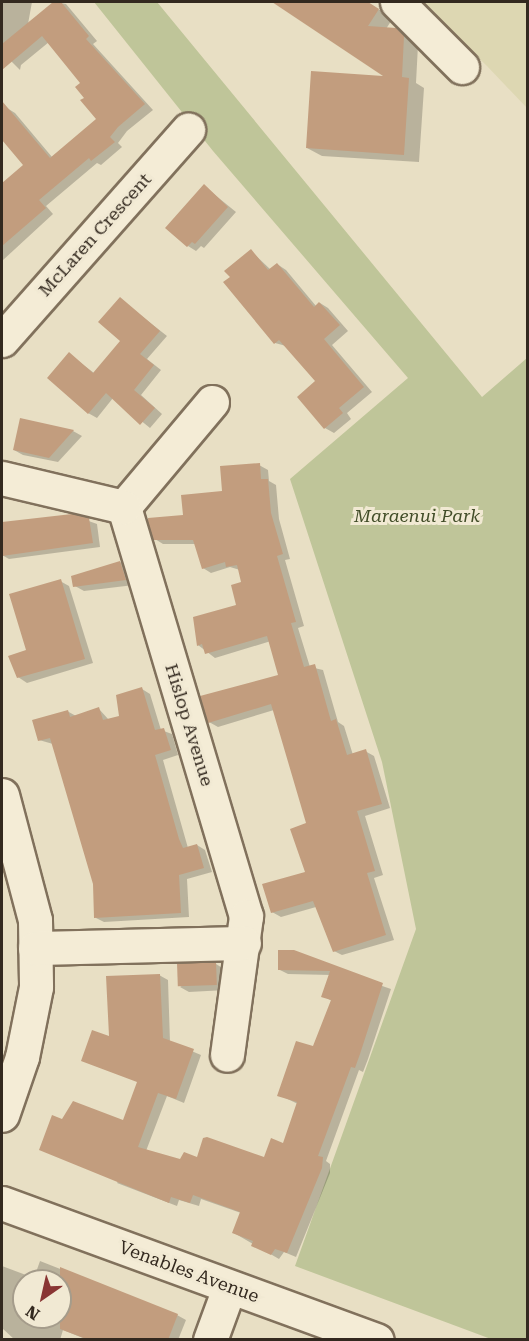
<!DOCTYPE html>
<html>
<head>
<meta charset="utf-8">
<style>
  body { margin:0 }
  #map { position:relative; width:529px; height:1341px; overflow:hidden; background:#e8dfc4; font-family:"Roboto Serif",serif }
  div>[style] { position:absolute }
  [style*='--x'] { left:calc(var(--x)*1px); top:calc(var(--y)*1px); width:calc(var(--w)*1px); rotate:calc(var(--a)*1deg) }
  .farmland>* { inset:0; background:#ddd7b2 }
  .green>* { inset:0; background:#bfc599 }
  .shadow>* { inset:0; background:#0003 }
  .building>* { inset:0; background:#c29d7e; transform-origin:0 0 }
  .roads { filter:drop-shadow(2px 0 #81715c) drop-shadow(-2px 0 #81715c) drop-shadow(0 2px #81715c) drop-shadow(0 -2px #81715c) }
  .minor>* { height:33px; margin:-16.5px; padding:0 16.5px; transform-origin:16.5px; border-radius:16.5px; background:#f4ecd6 }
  span { translate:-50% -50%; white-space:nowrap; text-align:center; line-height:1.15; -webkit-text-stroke:6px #f1e9d3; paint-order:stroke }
  .street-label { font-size:18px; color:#33291f }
  .park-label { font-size:18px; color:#424d28; font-style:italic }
  .frame { position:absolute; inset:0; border:3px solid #33291f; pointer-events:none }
  .north { position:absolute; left:12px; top:1269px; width:60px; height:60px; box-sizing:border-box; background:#f1e9d3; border:2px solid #a59c8b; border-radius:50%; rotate:214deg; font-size:16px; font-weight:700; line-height:24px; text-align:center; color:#33291f }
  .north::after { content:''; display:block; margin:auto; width:21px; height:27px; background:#893533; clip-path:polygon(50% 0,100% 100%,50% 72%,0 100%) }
</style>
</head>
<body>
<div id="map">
  <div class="farmland">
    <div style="clip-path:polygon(421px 2px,527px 2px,527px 108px,487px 66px)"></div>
  </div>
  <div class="green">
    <div style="clip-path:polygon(94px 2px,157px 2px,482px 397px,527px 358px,527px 1339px,491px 1339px,295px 1266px,416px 929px,382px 762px,290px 479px,408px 378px,213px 151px)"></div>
  </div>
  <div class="shadow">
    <div style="clip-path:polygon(2px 2px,32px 2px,28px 24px,55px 2px,66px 4px,97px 41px,93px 44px,153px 110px,127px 131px,118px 143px,122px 147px,101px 165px,97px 163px,46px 206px,53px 214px,2px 261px,2px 185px,25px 165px,2px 137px,2px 113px,7px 108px,15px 113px,52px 157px,98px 119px,82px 83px,49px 42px,21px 65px,20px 70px,2px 52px)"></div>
    <div style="clip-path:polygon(274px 2px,366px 2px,393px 18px,386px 29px,396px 29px,418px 45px,416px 83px,424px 88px,419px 162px,322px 156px,307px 148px,389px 78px)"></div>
    <div style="clip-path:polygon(204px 186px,236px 212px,204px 248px,201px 246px,196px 251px,188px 246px)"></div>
    <div style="clip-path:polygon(251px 251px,271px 270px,277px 264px,286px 270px,316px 306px,320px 303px,328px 308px,348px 331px,332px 345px,372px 392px,347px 413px,351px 419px,334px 433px,325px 428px,317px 382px,286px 346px,275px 343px,232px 277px)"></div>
    <div style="clip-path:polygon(120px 299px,167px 336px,147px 359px,161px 370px,141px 395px,162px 414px,150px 428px,113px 398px,97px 418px,88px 413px,69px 354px,94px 373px,122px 340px)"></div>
    <div style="clip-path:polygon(21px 419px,73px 431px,82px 436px,58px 462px,23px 455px,14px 450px)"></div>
    <div style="clip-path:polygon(259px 465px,268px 470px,269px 481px,276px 485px,279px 519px,290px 559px,285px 560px,304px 626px,298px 628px,310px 667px,323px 670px,338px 722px,344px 726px,353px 755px,365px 751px,374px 756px,390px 808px,365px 816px,383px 875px,374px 878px,394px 940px,342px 955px,334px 951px,316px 907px,281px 917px,272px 912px,307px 873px,308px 824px,274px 710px,218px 727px,209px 722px,280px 676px,271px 641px,215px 658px,198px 645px,238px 606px,242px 583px,240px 570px,230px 567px,211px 573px,203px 568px,196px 544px,163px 544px,155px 539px)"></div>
    <div style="clip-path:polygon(72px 515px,97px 524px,100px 547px,9px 559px,2px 555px,2px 523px)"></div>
    <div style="clip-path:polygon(120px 562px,129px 568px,134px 585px,84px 591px,75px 586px)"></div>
    <div style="clip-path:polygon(60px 581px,69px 586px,93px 663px,27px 683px,18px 677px)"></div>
    <div style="clip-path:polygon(142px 689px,150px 694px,161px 730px,172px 734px,178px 755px,163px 760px,188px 848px,197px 845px,205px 850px,212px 872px,187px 879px,189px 917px,104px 922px,96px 918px,94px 883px,53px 744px,39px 740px,67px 711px,76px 716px,99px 709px,109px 720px,120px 717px)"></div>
    <div style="clip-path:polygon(280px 951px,391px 989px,368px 1059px,363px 1072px,359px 1070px,326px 1161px,330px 1164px,330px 1173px,296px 1257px,284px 1252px,279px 1259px,234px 1233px,241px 1213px,201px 1199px,199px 1206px,179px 1200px,177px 1206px,117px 1183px,119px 1180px,63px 1120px,124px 1122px,139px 1082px,83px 1061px,110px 1038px,159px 975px,168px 980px,170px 1042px,201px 1055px,184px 1103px,167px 1096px,146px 1151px,181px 1161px,265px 1159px,284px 1145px,298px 1104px,279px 1095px,314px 1048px,332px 1001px,323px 996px,331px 975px,288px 974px,280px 970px)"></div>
    <div style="clip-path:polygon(216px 964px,224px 969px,226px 990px,189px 992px,180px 987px)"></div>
    <div style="clip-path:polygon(evenodd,40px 1261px,177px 1315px,186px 1320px,178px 1340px,88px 1340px,63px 1330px,60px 1340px,15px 1340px,2px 1328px,2px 1266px,34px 1278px,40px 1261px,24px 1281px,60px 1281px,60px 1317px,24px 1317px,24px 1281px)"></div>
  </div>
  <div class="building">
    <div style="clip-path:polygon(53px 2px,61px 2px,89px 36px,86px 39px,145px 104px,118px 127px,110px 137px,115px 142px,91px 161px,89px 158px,39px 200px,46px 208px,2px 246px,2px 183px,23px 165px,2px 140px,2px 101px,50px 158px,96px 119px,80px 100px,84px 98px,75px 87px,80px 83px,42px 36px,2px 70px,2px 44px)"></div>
    <div style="clip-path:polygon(272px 2px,368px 2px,379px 9px,368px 26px,396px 28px,404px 36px,402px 77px,409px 78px,404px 155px,306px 148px,311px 71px,383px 76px)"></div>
    <div style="clip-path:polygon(204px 184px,228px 207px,195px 244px,192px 242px,187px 247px,165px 228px)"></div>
    <div style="clip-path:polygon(251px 249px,268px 270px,277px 263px,314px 307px,319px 302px,340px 325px,324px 339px,364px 387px,339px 408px,343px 413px,324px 429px,297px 397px,315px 381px,279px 340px,274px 344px,223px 282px,230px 277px,224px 271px)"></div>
    <div style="clip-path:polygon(120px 297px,160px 331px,140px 354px,154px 365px,134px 390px,155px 408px,140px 425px,106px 393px,88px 414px,47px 378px,69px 352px,93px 373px,120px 341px,98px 322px)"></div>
    <div style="clip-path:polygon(20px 418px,74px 430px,49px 458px,13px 450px)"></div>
    <div style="clip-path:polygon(260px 463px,261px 479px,268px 479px,271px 513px,283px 554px,277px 556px,296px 622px,291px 623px,304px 667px,315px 664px,331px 721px,336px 719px,347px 755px,366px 749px,382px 804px,357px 811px,375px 871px,367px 873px,386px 935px,333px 952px,313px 901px,271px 913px,262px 884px,305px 872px,290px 829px,306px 823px,271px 704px,208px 723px,200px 696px,278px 675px,267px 636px,205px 654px,202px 644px,197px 646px,193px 617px,236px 605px,231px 585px,241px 582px,237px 565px,226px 567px,225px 562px,202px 569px,193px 540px,153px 540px,148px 522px,148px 518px,183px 515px,181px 495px,222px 491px,220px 466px)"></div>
    <div style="clip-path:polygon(72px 514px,89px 518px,93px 543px,2px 556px,2px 522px)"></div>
    <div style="clip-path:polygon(120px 561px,126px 580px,73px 587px,71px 576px)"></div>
    <div style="clip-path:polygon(61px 579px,85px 659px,17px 678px,8px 656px,26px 650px,9px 594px)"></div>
    <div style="clip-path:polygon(142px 687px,155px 730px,164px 728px,171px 750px,155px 755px,179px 839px,183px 848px,197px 844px,204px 868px,179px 875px,181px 913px,94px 918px,93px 884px,50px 738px,38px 741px,32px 720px,68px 710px,70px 717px,99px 707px,103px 720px,119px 716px,116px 695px)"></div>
    <div style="clip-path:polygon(278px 950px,294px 950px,383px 983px,360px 1054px,355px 1068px,351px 1067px,318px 1156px,323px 1157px,322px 1168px,287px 1253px,275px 1249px,271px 1255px,251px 1246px,253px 1241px,232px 1233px,240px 1212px,193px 1195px,190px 1203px,171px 1197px,169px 1203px,39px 1150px,52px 1115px,62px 1119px,73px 1101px,123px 1120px,137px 1082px,81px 1061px,92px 1030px,109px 1036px,106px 976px,160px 974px,163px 1038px,194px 1049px,176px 1099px,158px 1093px,138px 1147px,180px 1159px,184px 1152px,197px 1157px,203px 1138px,207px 1137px,264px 1157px,271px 1138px,283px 1143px,297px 1102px,277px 1096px,296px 1041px,313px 1046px,331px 1000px,321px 997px,330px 971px,278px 970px)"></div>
    <div style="left:216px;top:962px;width:23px;height:39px;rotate:88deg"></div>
    <div style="clip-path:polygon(60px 1267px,178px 1314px,168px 1340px,89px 1340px,60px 1329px)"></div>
  </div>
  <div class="roads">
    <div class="minor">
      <div style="--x:397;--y:2;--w:92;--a:45"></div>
      <div style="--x:2;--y:340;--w:281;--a:-48.5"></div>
      <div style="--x:212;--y:402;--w:137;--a:130"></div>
      <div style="--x:124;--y:507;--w:427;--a:73.4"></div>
      <div style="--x:246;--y:916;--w:140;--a:97.8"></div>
      <div style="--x:2;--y:478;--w:125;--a:13.4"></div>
      <div style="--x:2;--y:795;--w:129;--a:75.2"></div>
      <div style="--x:35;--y:920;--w:67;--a:89.1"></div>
      <div style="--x:36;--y:987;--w:71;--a:101.3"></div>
      <div style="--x:22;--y:1057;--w:61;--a:109"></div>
      <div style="--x:35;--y:948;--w:209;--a:-1.4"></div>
      <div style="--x:2;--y:1203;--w:399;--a:20.1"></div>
      <div style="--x:210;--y:1340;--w:55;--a:-69.9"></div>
    </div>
  </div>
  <div class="street-label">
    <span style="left:95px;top:235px;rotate:-48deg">McLaren Crescent</span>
    <span style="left:189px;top:725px;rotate:73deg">Hislop Avenue</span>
    <span style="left:189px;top:1272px;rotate:20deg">Venables Avenue</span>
  </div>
  <div class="park-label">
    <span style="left:417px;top:516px">Maraenui Park</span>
  </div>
  <div class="frame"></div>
  <div class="north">N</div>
</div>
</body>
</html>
